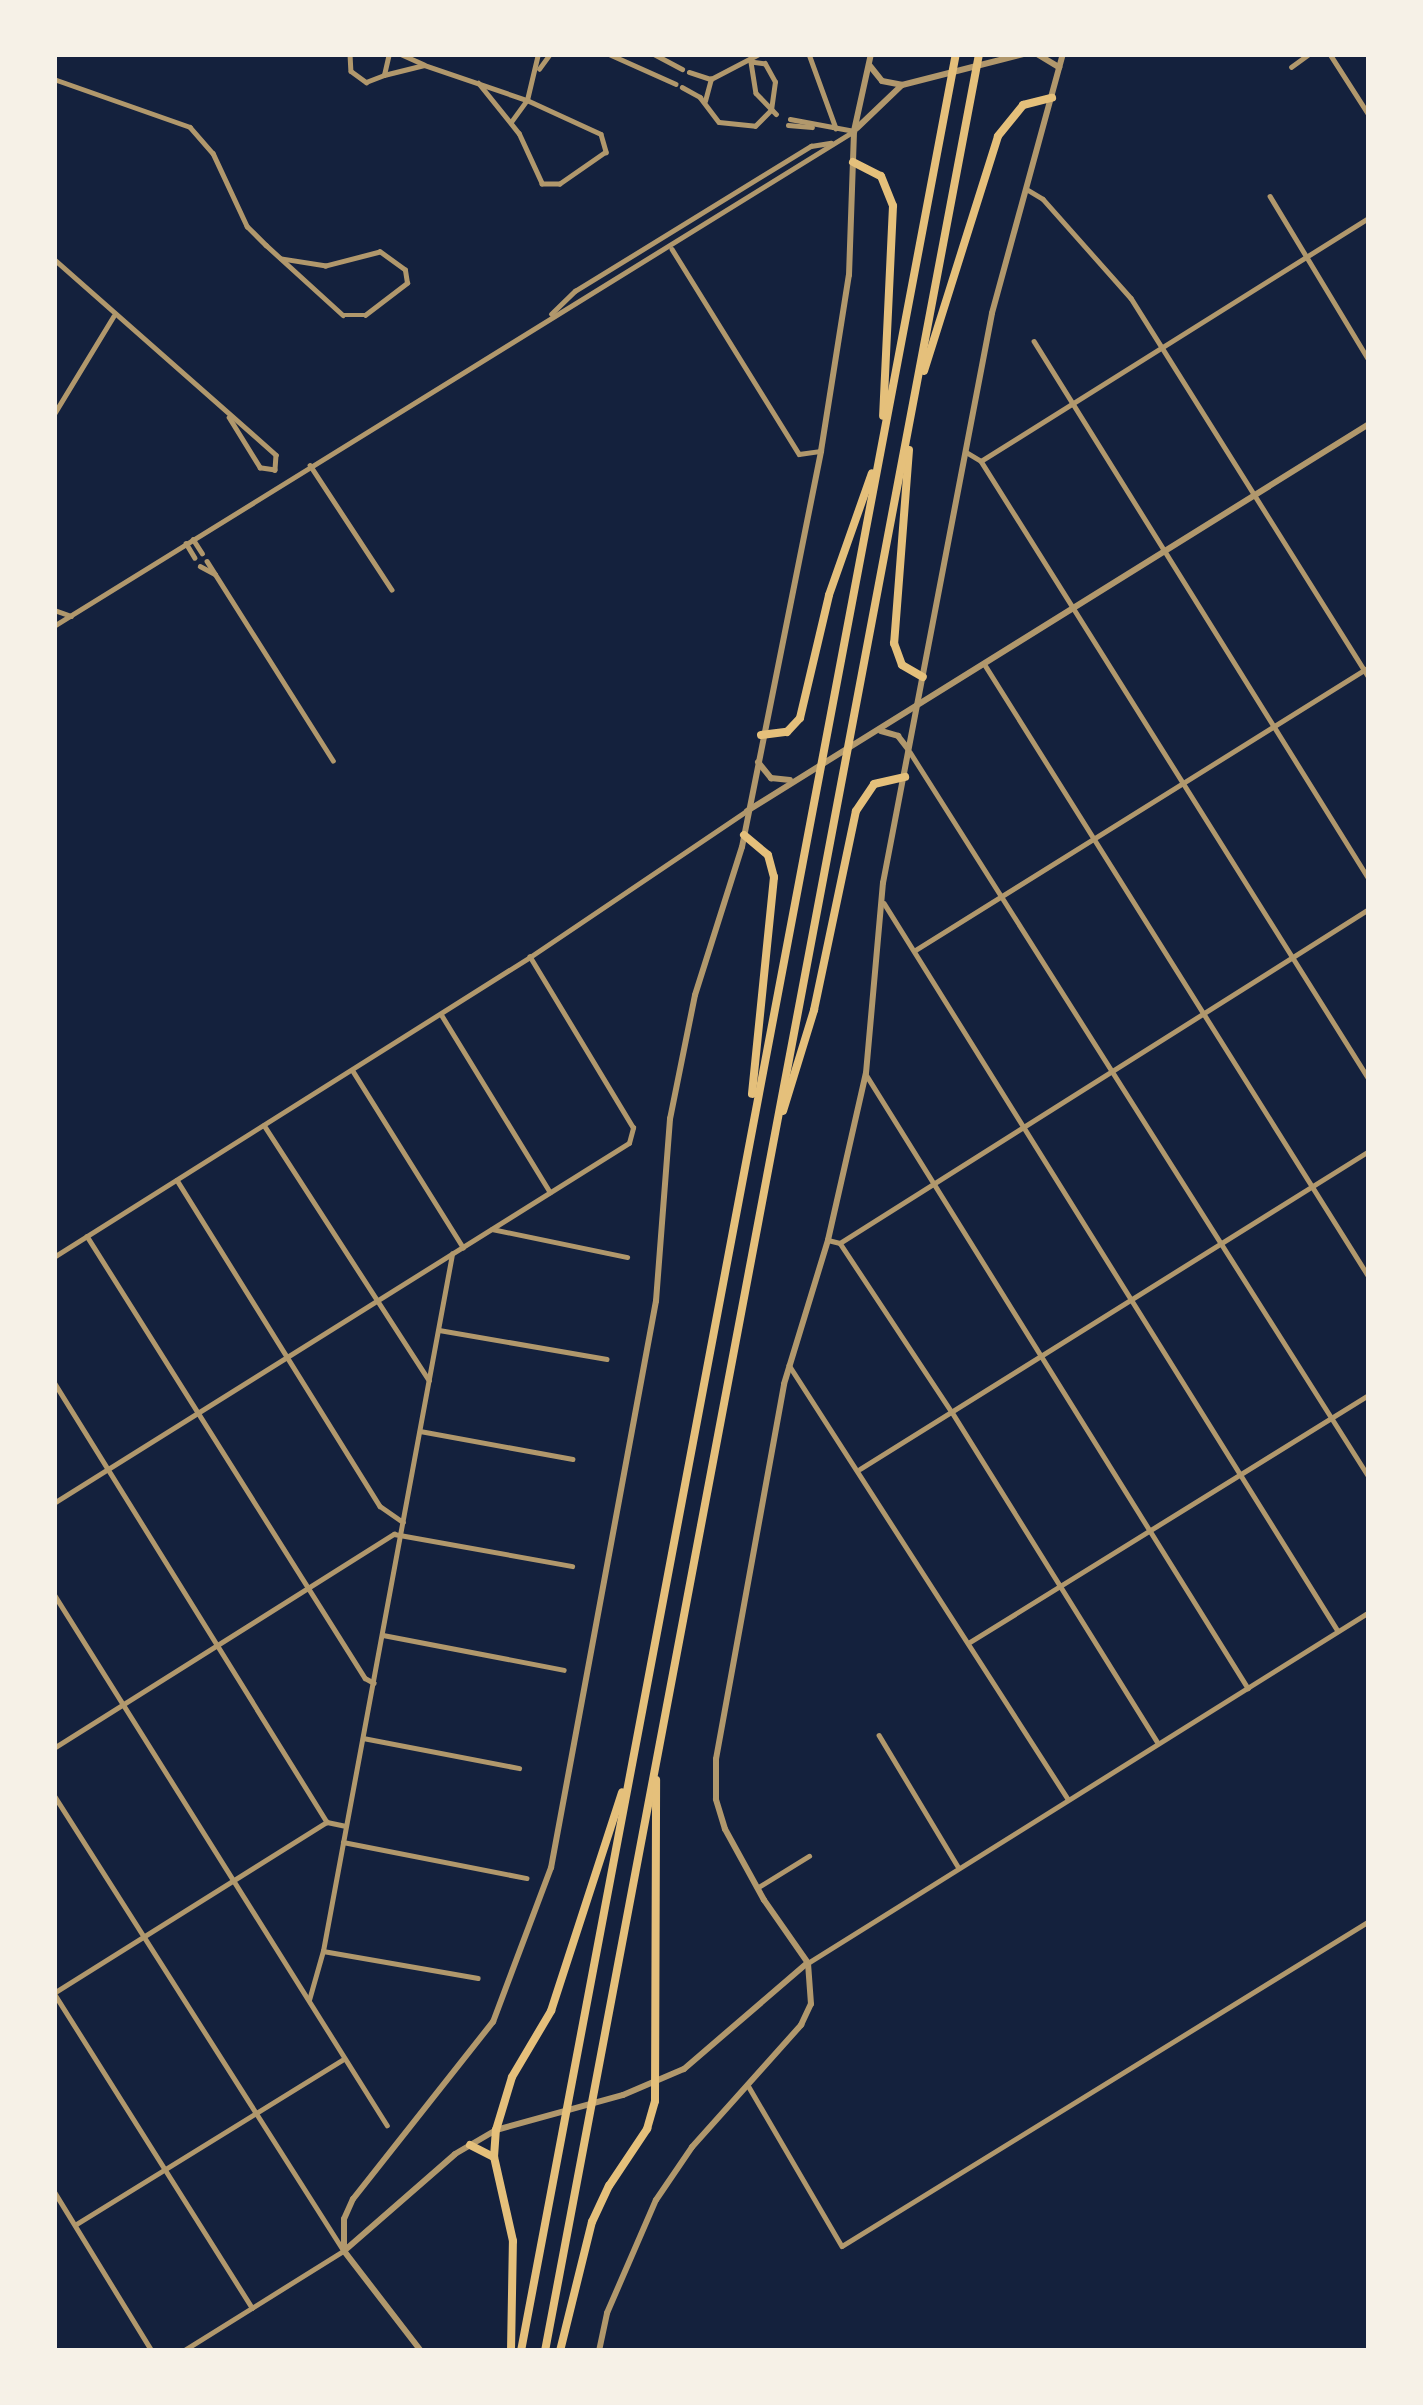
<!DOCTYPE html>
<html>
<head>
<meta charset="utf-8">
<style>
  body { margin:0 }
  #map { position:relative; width:1423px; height:2405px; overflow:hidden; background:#14213d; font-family:Quicksand,sans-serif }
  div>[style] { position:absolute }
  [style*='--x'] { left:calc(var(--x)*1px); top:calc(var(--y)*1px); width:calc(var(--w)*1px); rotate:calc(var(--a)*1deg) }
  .minor>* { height:4.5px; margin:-2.25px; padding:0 2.25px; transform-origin:2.25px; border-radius:2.25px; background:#b1986c }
  .tertiary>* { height:6px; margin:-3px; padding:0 3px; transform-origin:3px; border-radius:3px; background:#b1986c }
  .motorway>* { height:8px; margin:-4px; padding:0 4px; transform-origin:4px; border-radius:4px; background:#e5c07b }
  span { translate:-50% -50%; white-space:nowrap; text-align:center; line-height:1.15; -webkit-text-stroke:10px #f6f1e7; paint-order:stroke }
  .frame { position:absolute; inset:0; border:57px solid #f6f1e7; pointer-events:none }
</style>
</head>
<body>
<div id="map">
  <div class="minor">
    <div style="--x:350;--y:54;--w:17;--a:87"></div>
    <div style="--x:351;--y:71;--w:19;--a:36"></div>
    <div style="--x:366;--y:82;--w:19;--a:-21"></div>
    <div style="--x:384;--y:75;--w:22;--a:-77"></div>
    <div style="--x:609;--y:54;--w:73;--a:24.1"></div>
    <div style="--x:654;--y:54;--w:32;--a:28"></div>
    <div style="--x:809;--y:54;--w:79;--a:70"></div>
    <div style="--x:1330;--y:54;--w:72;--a:57.4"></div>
    <div style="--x:751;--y:62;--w:31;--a:81"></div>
    <div style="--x:756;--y:93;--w:29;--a:46"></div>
    <div style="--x:424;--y:65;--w:109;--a:18.8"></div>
    <div style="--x:527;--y:100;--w:81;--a:24.7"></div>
    <div style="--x:601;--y:134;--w:19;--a:74"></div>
    <div style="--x:606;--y:152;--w:56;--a:145.2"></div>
    <div style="--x:560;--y:184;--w:18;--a:180"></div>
    <div style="--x:542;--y:184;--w:55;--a:-114.7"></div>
    <div style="--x:519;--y:134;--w:65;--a:-128.8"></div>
    <div style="--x:1291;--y:67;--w:22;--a:-36"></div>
    <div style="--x:539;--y:69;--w:19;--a:-54"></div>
    <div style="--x:689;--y:72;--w:23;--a:18"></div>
    <div style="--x:711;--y:79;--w:54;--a:-27.5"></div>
    <div style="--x:384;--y:75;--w:41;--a:-14"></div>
    <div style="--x:424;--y:65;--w:27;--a:-156"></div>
    <div style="--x:54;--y:79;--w:144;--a:19.4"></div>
    <div style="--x:190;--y:127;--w:35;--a:49"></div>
    <div style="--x:213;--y:153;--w:81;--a:65"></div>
    <div style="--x:247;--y:226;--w:27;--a:45"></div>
    <div style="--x:266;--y:245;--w:104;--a:42.3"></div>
    <div style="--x:343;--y:315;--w:22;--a:0"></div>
    <div style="--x:365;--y:315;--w:53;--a:-37.3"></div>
    <div style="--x:407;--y:283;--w:13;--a:-99"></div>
    <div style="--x:405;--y:270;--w:31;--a:-144"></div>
    <div style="--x:380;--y:252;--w:56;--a:165.5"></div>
    <div style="--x:326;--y:266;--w:45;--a:-171"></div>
    <div style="--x:682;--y:87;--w:21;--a:29"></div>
    <div style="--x:700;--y:97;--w:31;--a:53"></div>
    <div style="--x:719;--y:122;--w:36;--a:6"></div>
    <div style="--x:755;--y:126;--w:23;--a:-45"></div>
    <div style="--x:771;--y:110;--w:28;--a:-82"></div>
    <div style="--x:775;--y:82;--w:21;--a:-119"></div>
    <div style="--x:765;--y:64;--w:14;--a:-172"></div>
    <div style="--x:705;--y:101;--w:23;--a:-75"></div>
    <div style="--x:790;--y:119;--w:65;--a:10.6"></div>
    <div style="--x:511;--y:122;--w:27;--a:-54"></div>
    <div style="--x:527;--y:100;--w:47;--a:-76.6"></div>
    <div style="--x:788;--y:125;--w:24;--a:5"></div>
    <div style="--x:1028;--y:190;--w:17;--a:31"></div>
    <div style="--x:1043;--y:199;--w:132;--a:48.4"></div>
    <div style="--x:1131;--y:298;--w:448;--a:57.9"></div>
    <div style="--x:1270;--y:196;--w:192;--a:58.9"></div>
    <div style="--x:672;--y:249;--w:241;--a:58.2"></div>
    <div style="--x:799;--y:454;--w:22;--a:-8"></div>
    <div style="--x:54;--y:259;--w:296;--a:41.4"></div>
    <div style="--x:276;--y:455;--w:15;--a:94"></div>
    <div style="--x:275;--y:470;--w:15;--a:-172"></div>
    <div style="--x:260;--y:468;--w:59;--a:-121.8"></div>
    <div style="--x:551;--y:314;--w:33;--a:-44"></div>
    <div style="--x:575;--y:291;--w:277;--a:-31.6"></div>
    <div style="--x:811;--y:146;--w:20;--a:-9"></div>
    <div style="--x:1034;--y:341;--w:634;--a:58.09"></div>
    <div style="--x:54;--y:414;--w:114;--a:-58.7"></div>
    <div style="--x:966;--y:452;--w:17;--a:31"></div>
    <div style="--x:981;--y:461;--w:730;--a:57.88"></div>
    <div style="--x:981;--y:461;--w:458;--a:-32.1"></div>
    <div style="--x:310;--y:465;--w:149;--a:56.7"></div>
    <div style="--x:193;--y:539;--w:17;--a:57"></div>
    <div style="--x:186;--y:543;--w:17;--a:59"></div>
    <div style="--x:207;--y:561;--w:236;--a:57.7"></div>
    <div style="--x:200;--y:566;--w:17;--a:28"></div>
    <div style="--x:54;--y:610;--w:18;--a:19"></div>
    <div style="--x:54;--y:626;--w:941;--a:-31.75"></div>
    <div style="--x:985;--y:665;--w:722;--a:57.89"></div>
    <div style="--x:910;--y:752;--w:858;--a:57.66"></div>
    <div style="--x:884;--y:903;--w:858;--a:58.05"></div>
    <div style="--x:914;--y:951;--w:536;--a:-31.97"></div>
    <div style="--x:441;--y:1014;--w:209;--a:58.5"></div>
    <div style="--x:353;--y:1071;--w:208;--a:58"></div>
    <div style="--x:867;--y:1076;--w:721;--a:58.1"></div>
    <div style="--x:264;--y:1125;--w:304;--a:57.1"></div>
    <div style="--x:177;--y:1180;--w:384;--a:58.1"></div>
    <div style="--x:380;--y:1506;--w:28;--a:35"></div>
    <div style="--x:492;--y:1229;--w:138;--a:11.7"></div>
    <div style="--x:87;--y:1236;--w:522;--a:57.83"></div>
    <div style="--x:365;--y:1678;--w:10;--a:29"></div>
    <div style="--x:828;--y:1240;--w:12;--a:14"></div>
    <div style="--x:840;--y:1243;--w:203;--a:56.5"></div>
    <div style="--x:952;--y:1412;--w:390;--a:58.1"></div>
    <div style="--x:840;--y:1243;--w:626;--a:-32.27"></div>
    <div style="--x:54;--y:1257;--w:563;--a:-32.22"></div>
    <div style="--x:530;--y:957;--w:259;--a:-34"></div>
    <div style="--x:439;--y:1330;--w:170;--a:9.8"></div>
    <div style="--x:789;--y:1365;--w:516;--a:57.26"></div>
    <div style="--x:54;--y:1382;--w:518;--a:58.18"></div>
    <div style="--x:420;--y:1431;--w:155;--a:10.4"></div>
    <div style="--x:860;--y:1469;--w:600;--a:-32"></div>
    <div style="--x:54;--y:1503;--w:678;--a:-32.05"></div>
    <div style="--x:629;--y:1143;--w:16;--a:-75"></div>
    <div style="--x:633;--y:1128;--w:200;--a:-121.1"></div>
    <div style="--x:54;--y:1594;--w:627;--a:57.91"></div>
    <div style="--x:383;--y:1635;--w:184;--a:10.9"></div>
    <div style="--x:970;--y:1642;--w:469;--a:-31.8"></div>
    <div style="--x:879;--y:1735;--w:155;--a:59"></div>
    <div style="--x:363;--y:1738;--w:159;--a:10.9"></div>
    <div style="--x:54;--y:1748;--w:402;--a:-32.2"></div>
    <div style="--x:394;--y:1534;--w:181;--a:10.2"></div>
    <div style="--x:54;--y:1795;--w:540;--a:57.55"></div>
    <div style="--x:344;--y:2251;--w:189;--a:148"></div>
    <div style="--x:343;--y:1842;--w:187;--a:11.1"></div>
    <div style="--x:757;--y:1888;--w:61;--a:-31.6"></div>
    <div style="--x:323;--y:1951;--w:157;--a:9.9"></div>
    <div style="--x:808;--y:1963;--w:662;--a:-32.03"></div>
    <div style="--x:54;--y:1993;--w:372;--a:57.8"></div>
    <div style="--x:54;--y:1993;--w:322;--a:-32.1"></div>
    <div style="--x:327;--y:1822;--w:19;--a:12"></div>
    <div style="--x:309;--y:2000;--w:51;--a:-74.1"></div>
    <div style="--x:323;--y:1951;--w:709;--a:-79.51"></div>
    <div style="--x:749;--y:2087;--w:184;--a:59.7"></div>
    <div style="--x:842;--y:2246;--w:619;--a:-31.66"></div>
    <div style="--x:54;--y:2191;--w:188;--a:58.5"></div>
    <div style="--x:75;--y:2225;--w:316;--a:-31.7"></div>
  </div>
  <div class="tertiary">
    <div style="--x:1037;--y:54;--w:26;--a:31"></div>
    <div style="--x:870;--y:66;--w:19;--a:51"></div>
    <div style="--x:882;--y:81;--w:20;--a:11"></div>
    <div style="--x:857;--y:128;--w:62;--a:-43.7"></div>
    <div style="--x:902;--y:85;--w:126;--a:-14.3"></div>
    <div style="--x:881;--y:731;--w:18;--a:16"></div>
    <div style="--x:898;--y:736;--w:16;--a:52"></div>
    <div style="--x:758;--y:762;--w:21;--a:51"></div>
    <div style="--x:771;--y:778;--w:19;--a:6"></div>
    <div style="--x:747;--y:811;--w:733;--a:-31.89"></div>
    <div style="--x:344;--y:2251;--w:147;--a:-41.1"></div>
    <div style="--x:455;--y:2154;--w:48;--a:-30.3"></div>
    <div style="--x:496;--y:2130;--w:132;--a:-15.4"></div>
    <div style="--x:623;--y:2095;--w:66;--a:-23.1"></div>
    <div style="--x:684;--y:2069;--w:161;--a:-40.7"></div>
    <div style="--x:421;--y:2351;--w:126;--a:-127.6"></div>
    <div style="--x:344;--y:2251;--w:32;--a:-90"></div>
    <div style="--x:344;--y:2219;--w:22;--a:-66"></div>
    <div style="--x:353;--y:2199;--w:226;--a:-51.7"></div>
    <div style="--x:493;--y:2022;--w:165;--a:-69.4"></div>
    <div style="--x:551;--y:1868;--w:577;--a:-79.51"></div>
    <div style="--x:656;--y:1301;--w:183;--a:-85.6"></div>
    <div style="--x:670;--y:1119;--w:126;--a:-78.6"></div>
    <div style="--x:695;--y:995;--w:155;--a:-72.4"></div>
    <div style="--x:742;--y:847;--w:404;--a:-78.7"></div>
    <div style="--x:821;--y:451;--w:178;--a:-81"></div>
    <div style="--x:849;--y:275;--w:144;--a:-88"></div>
    <div style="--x:854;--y:131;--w:79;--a:-77.6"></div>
    <div style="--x:599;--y:2351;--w:39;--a:-78"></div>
    <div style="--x:607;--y:2313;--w:123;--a:-66.6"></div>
    <div style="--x:656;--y:2200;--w:64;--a:-55.8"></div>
    <div style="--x:692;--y:2147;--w:164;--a:-48.2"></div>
    <div style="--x:801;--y:2025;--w:23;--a:-65"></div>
    <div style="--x:811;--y:2004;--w:41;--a:-94.2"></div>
    <div style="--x:808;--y:1963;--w:77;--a:-124.9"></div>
    <div style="--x:764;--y:1900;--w:81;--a:-118.8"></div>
    <div style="--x:725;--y:1829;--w:31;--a:-107"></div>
    <div style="--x:716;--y:1799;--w:40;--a:-90"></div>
    <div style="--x:716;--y:1759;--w:381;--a:-79.7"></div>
    <div style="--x:784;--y:1384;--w:151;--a:-73"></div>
    <div style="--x:828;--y:1240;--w:171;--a:-77.2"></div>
    <div style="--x:866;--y:1073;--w:191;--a:-84.9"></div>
    <div style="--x:883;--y:883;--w:580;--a:-79.17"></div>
    <div style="--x:992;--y:313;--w:269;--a:-74.7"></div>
  </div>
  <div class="motorway">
    <div style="--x:853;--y:162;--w:31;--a:27"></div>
    <div style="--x:881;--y:176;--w:32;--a:68"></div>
    <div style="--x:893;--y:206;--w:210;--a:92.7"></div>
    <div style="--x:924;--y:371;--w:246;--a:-72.5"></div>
    <div style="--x:998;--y:136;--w:40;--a:-51"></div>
    <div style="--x:1023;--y:105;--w:30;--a:-14"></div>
    <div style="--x:909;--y:450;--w:194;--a:94.4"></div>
    <div style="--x:894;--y:643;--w:23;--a:70"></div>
    <div style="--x:902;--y:665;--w:24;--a:30"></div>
    <div style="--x:761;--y:735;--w:26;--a:-7"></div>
    <div style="--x:787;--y:732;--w:19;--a:-47"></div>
    <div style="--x:800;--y:718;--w:126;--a:-76.7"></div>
    <div style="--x:829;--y:595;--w:129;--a:-70.6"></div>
    <div style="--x:744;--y:835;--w:31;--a:40"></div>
    <div style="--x:768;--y:855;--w:23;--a:75"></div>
    <div style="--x:774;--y:877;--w:218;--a:95.8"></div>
    <div style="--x:783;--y:1111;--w:106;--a:-72.9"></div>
    <div style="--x:814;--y:1010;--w:203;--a:-78.1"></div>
    <div style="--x:856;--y:811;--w:32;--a:-56"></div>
    <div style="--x:874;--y:784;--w:32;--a:-13"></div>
    <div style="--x:470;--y:2145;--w:27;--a:27"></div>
    <div style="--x:511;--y:2351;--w:110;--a:-89"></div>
    <div style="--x:513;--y:2241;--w:86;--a:-102.7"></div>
    <div style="--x:494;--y:2157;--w:27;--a:-86"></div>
    <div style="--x:496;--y:2130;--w:55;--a:-73.2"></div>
    <div style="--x:512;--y:2077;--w:77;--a:-59.4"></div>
    <div style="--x:551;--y:2011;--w:230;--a:-72"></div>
    <div style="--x:521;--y:2351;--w:2338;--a:-79.28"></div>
    <div style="--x:545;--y:2351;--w:2338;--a:-79.3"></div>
    <div style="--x:560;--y:2351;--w:133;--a:-76.1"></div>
    <div style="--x:592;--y:2222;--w:40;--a:-65"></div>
    <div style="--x:609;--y:2186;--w:69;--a:-56.3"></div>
    <div style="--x:647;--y:2129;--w:29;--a:-74"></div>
    <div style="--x:655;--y:2101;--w:321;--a:-89.8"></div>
  </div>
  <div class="frame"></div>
</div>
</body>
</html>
